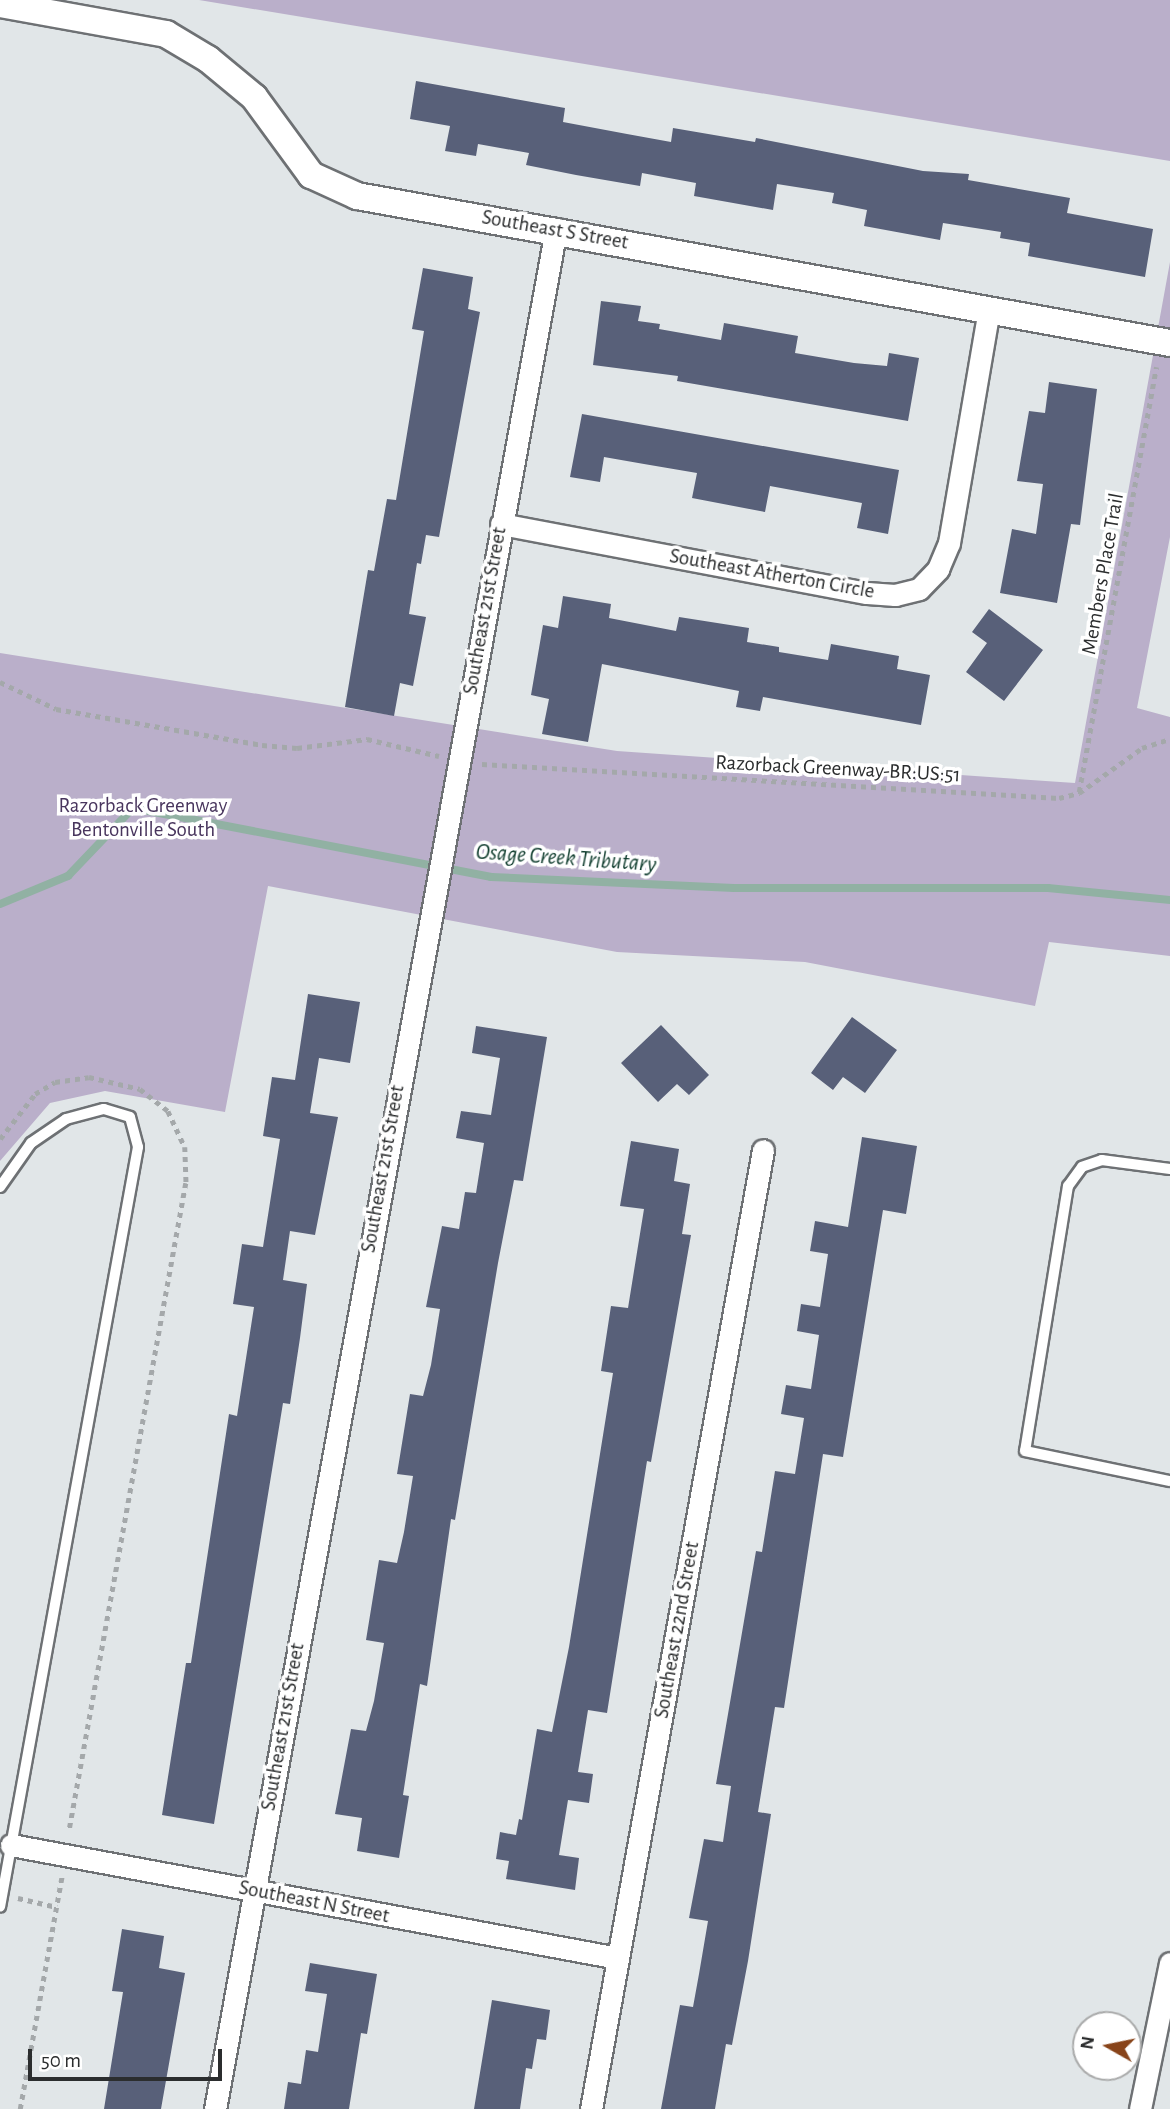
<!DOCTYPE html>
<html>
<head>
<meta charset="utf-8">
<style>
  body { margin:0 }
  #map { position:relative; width:1170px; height:2109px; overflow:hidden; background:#e1e6e8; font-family:"Alegreya Sans",sans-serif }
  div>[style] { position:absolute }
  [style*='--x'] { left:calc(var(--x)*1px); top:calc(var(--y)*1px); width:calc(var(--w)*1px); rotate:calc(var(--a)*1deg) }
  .green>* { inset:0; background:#baafca }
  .stream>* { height:8px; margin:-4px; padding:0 4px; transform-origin:4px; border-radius:4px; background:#91b1a3 }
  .building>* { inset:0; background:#586079 }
  .path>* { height:4.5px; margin-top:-2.25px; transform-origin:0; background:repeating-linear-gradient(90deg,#a4a8aa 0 5px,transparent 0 10px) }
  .roads { filter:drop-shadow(2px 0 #6e7174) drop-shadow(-2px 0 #6e7174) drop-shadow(0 2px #6e7174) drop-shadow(0 -2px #6e7174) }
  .service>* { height:10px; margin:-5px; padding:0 5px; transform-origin:5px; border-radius:5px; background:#fff }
  .minor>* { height:21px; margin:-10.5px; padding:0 10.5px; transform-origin:10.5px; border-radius:10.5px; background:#fff }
  .tertiary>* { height:26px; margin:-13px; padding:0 13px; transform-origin:13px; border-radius:13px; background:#fff }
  span { translate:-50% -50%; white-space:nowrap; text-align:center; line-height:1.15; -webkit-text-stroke:7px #fff; paint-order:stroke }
  .street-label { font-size:21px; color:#2b2d2e }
  .park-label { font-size:21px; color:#48355d }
  .water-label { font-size:23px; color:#113e2f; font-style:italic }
  .north { position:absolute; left:1072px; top:2011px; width:70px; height:70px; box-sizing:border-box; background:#fff; border:2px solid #aaabab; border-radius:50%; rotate:279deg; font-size:19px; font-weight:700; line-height:28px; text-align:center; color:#2b2d2e }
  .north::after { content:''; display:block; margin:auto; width:24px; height:32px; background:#88441a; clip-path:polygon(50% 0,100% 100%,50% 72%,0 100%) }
  .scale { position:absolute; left:28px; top:2049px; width:194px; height:32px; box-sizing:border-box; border:4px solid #2b2d2e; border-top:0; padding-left:9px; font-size:21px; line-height:24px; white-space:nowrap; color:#2b2d2e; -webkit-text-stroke:5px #fff; paint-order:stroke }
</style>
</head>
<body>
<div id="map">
  <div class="green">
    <div style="clip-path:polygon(199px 0,1170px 0,1170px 161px)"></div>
    <div style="clip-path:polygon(1170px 262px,1170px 537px,1137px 708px,1170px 717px,1170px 956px,1049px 942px,1035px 1006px,805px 962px,617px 952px,268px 886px,225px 1112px,105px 1091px,50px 1103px,0 1161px,0 653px,617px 751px,1075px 783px)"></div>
  </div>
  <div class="stream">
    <div style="--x:0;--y:904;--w:74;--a:-22.4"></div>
    <div style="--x:68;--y:876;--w:94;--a:-46.3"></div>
    <div style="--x:133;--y:808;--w:365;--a:10.9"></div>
    <div style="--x:491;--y:877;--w:243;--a:2.6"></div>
    <div style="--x:734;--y:888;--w:314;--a:0"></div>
    <div style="--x:1048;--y:888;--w:123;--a:5.6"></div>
  </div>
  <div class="building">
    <div style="clip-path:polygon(416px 81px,565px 108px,563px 122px,627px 134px,671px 142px,673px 128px,755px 142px,756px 138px,923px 171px,969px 174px,968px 180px,1070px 198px,1067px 213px,1153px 229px,1145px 277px,1028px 256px,1030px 243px,1000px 238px,1001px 232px,943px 223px,940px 240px,864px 226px,867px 210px,832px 203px,834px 193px,777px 184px,773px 210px,694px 196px,696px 183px,642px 173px,640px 186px,576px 175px,526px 165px,529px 153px,478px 144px,476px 156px,445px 151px,450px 126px,410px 119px)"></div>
    <div style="clip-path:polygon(423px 268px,473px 277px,468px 309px,480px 312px,439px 537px,426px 535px,421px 564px,417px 563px,409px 614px,426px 617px,413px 686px,400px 683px,394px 716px,345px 707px,368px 570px,374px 571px,387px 499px,396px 500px,424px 331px,412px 329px)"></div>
    <div style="clip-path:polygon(601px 301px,641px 306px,638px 321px,660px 324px,659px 329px,721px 340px,724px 323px,798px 336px,795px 353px,854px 363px,887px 366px,889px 353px,919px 358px,908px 421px,677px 381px,678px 376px,593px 365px)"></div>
    <div style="clip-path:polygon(1049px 382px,1097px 389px,1080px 525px,1071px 524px,1057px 603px,1000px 593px,1012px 529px,1036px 534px,1043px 484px,1017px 481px,1029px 411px,1045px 413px)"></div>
    <div style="clip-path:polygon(582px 414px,899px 470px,888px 534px,857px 528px,862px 503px,770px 486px,765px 512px,692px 498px,697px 473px,644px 464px,604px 457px,600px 482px,570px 477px)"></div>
    <div style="clip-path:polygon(563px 596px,611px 604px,609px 618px,676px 631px,679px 617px,749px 628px,747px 642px,779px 647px,779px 652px,828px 660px,831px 644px,899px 656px,897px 669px,930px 675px,921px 725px,763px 697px,760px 711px,736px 707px,739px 691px,602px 664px,588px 742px,542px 734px,549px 699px,531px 695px,543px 625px,558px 628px)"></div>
    <div style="clip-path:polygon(989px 609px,1043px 650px,1004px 701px,966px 672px,987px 643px,972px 632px)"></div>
    <div style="clip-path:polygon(308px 994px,360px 1002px,350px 1063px,319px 1058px,310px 1113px,338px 1117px,315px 1235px,290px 1231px,283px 1280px,307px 1284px,300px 1338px,290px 1404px,283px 1403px,214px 1824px,162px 1815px,186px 1663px,191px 1663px,229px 1414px,237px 1416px,254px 1307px,233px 1304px,242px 1244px,263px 1247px,280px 1139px,263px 1136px,272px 1077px,295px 1080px)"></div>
    <div style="clip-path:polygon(852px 1017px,897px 1050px,865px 1093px,843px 1077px,833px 1090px,811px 1073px)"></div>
    <div style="clip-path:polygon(661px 1025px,709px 1075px,689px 1095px,677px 1084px,658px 1102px,621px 1063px)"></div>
    <div style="clip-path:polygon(476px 1026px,547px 1037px,523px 1181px,514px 1180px,498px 1263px,455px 1520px,451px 1519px,427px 1686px,420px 1684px,403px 1795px,409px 1796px,399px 1858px,357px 1851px,362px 1818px,335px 1814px,351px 1729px,366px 1731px,374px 1701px,384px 1643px,366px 1640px,379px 1560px,397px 1563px,404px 1532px,413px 1476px,397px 1474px,410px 1394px,423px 1396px,431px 1365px,440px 1309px,426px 1307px,442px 1226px,459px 1229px,465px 1192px,476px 1193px,484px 1143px,456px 1138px,461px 1111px,491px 1115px,500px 1058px,472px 1053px)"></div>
    <div style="clip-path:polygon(862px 1137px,917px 1146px,906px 1214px,883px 1210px,843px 1457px,823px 1454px,784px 1708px,775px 1707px,758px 1812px,771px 1814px,748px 1961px,732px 2045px,726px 2044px,715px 2109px,661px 2109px,680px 2005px,693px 2007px,699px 1974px,708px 1921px,689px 1918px,704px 1839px,723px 1842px,731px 1786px,716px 1784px,756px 1551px,762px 1552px,775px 1471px,795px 1474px,804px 1418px,781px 1414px,786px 1385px,811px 1389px,819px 1335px,797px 1331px,801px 1304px,820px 1307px,828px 1254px,810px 1251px,815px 1221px,848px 1227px)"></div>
    <div style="clip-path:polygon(631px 1141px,679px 1149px,674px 1181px,690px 1184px,682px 1234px,691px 1235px,651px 1462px,647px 1461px,607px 1713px,588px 1710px,578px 1772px,593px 1774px,589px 1803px,568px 1800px,559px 1855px,579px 1858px,575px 1890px,506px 1879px,509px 1861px,496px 1859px,500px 1832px,516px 1835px,519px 1819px,522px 1820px,537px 1729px,552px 1732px,569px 1647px,613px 1373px,601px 1371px,611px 1306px,628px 1308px,644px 1209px,620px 1206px)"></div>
    <div style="clip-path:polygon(122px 1929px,164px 1936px,159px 1968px,185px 1973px,161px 2109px,104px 2109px,123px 1992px,112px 1991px)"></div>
    <div style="clip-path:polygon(310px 1963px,377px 1974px,367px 2034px,361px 2033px,349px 2109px,284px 2109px,288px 2082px,301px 2084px,306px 2050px,318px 2052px,327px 1994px,305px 1991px)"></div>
    <div style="clip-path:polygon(492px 2000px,550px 2010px,546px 2040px,537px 2039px,532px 2069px,526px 2068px,520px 2109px,474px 2109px)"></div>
  </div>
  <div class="path">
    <div style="--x:0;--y:682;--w:62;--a:25.7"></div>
    <div style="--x:56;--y:709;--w:209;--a:9.9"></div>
    <div style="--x:262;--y:745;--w:35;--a:5"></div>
    <div style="--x:297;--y:748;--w:71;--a:-7.3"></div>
    <div style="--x:367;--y:739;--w:74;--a:13.3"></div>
    <div style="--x:482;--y:764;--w:578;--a:3.37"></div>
    <div style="--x:1059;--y:798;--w:21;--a:-14"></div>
    <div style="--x:1079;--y:793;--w:77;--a:-35.5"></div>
    <div style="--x:1142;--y:748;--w:29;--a:-18"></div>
    <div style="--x:1079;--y:792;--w:432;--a:-79.7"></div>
    <div style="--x:0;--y:1139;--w:57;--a:-52.1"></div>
    <div style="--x:35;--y:1094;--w:23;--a:-31"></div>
    <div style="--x:55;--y:1082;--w:34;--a:-8"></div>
    <div style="--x:89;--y:1077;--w:52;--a:13.2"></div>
    <div style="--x:140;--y:1089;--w:36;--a:38"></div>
    <div style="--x:168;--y:1111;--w:40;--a:65"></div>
    <div style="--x:185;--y:1147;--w:36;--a:88"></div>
    <div style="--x:186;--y:1183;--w:659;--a:100.22"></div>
    <div style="--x:18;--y:1898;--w:40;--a:13"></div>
    <div style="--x:20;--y:2109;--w:237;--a:-79.8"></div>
  </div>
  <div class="roads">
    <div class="service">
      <div style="--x:1170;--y:1169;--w:69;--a:-172.5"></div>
      <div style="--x:1102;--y:1160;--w:21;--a:161"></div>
      <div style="--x:1082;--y:1167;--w:24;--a:126"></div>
      <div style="--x:1068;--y:1186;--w:268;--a:99.2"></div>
      <div style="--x:1025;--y:1451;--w:148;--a:11.7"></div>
      <div style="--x:0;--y:1187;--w:54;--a:-54.8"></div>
      <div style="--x:31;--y:1143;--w:42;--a:-34.4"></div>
      <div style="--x:66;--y:1119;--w:39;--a:-15"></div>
      <div style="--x:104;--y:1109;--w:27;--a:17"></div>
      <div style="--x:130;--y:1117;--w:31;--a:75"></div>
      <div style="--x:138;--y:1147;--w:772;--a:100.29"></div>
    </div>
    <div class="minor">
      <div style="--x:501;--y:524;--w:372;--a:10.7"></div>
      <div style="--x:867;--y:593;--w:28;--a:4"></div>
      <div style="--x:895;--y:595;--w:25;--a:-14"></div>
      <div style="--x:919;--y:589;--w:28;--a:-46"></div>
      <div style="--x:938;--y:569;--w:28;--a:-67"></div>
      <div style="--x:949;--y:543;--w:238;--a:-80.3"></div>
      <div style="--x:11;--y:1845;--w:617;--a:10.55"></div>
      <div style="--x:215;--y:2109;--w:1911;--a:-79.72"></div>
      <div style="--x:591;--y:2109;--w:974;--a:-79.83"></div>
      <div style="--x:1140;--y:2109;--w:149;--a:-78.4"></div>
    </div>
    <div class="tertiary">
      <div style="--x:0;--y:4;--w:169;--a:10.2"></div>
      <div style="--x:166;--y:34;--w:49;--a:30.8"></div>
      <div style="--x:208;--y:59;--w:60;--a:39.6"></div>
      <div style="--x:254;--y:97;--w:97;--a:53.8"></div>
      <div style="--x:311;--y:175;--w:51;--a:24.5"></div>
      <div style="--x:357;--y:196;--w:826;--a:10.25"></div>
    </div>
  </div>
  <div class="street-label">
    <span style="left:555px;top:230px;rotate:10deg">Southeast S Street</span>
    <span style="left:772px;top:574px;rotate:10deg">Southeast Atherton Circle</span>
    <span style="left:1103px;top:574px;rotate:-80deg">Members Place Trail</span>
    <span style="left:485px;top:611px;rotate:-80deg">Southeast 21st Street</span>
    <span style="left:838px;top:769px;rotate:3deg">Razorback Greenway-BR:US:51</span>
    <span style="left:383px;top:1169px;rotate:-80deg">Southeast 21st Street</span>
    <span style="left:677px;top:1630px;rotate:-80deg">Southeast 22nd Street</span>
    <span style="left:283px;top:1727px;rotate:-80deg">Southeast 21st Street</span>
    <span style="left:314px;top:1902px;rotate:11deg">Southeast N Street</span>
  </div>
  <div class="park-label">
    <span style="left:143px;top:818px">Razorback Greenway<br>Bentonville South</span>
  </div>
  <div class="water-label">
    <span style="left:566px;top:859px;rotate:4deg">Osage Creek Tributary</span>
  </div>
  <div class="north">N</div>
  <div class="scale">50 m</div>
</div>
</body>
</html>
